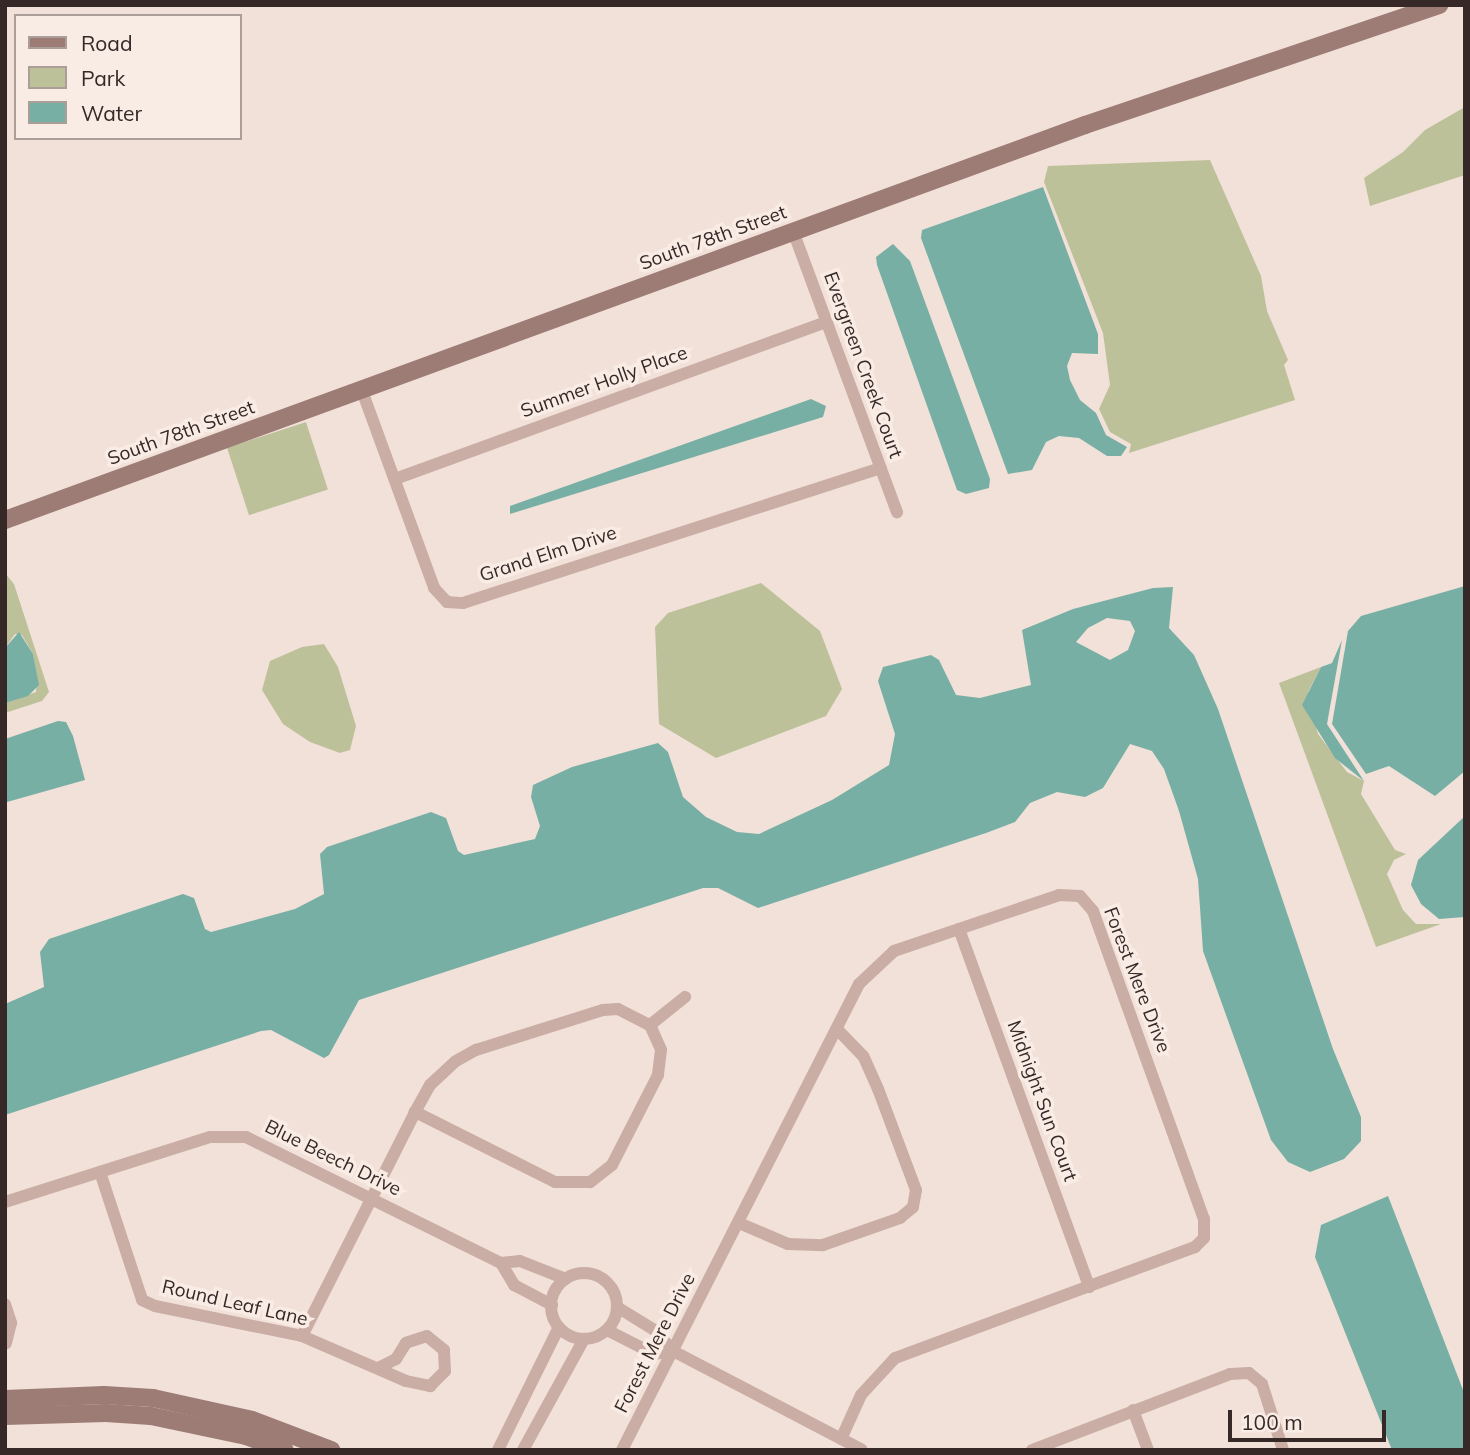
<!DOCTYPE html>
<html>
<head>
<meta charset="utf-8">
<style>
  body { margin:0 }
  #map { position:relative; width:1470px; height:1455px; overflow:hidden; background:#f2e1d9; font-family:Mulish,sans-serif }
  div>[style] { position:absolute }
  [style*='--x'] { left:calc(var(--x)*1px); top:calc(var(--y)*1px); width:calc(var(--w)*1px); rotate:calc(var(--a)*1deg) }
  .green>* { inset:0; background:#bcc199; transform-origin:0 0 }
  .water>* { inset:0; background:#78afa5 }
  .street>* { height:12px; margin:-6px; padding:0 6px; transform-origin:6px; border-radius:6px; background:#caaea5 }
  .street>.ring { margin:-6px; padding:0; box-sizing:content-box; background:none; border:12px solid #caaea5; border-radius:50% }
  .secondary>* { height:18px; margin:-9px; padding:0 9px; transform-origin:9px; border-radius:9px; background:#9d7c76 }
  span { translate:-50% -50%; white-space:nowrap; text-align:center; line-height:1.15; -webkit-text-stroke:7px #f9ece5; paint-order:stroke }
  .street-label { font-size:19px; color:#352826 }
  .frame { position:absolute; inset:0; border:7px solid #352826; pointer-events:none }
  .legend { position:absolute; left:14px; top:14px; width:228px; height:126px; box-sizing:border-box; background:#f9ece5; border:2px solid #ab9e99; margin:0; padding:9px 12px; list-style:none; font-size:21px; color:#352826 }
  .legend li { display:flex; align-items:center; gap:14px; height:35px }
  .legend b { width:35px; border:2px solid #ab9e99 }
  .scale { position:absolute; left:1228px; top:1410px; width:158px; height:32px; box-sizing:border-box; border:4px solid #352826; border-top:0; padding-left:9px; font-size:21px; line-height:24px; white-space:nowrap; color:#352826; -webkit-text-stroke:5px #f9ece5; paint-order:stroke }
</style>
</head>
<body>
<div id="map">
  <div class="green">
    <div style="clip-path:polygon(1465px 107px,1465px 175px,1370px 206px,1364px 178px,1403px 152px,1425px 130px)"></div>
    <div style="clip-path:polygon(1210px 160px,1261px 276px,1267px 311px,1288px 360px,1284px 365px,1295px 400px,1129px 453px,1131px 444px,1110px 432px,1099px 409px,1110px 385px,1103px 333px,1044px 182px,1048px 166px)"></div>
    <div style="left:306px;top:422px;width:71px;height:83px;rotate:72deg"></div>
    <div style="clip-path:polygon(5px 573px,14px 584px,49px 692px,42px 701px,5px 713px,5px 703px,36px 692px,37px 676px,33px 654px,22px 635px,15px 634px,5px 648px)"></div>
    <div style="clip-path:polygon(761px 583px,820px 631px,842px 689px,826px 716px,716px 758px,659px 724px,655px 627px,668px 613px)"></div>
    <div style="clip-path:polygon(324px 644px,338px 667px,356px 726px,350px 750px,340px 753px,310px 742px,283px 724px,262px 690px,270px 661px,302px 647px)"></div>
    <div style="clip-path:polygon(1321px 667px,1308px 692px,1318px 734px,1347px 772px,1364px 781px,1361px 794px,1395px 850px,1406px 854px,1394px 860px,1387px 874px,1403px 910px,1416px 924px,1441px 924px,1376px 947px,1279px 683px)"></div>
  </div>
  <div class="water">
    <div style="clip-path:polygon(1043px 187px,1098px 334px,1098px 354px,1072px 353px,1067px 366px,1070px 380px,1080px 400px,1096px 413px,1106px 435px,1127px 447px,1121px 456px,1107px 456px,1079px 438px,1059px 436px,1046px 442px,1032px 470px,1008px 474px,921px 238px,922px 230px)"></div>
    <div style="clip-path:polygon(893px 244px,910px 261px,990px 479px,989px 488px,966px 494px,957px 490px,877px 265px,876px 257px)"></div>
    <div style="clip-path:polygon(811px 399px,826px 406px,823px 417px,510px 514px,510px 506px)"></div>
    <div style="clip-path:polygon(1465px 586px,1465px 771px,1435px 796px,1389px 766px,1366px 774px,1332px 724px,1348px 631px,1361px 616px)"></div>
    <div style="clip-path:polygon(evenodd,1173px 587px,1169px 628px,1194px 655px,1218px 709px,1333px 1049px,1361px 1117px,1361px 1141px,1344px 1159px,1310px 1172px,1288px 1162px,1271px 1140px,1203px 951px,1198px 879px,1179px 811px,1164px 769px,1152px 751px,1130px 744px,1103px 788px,1085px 797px,1057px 792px,1030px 803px,1015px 822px,986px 833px,758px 908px,718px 888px,703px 888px,359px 1000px,329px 1055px,324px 1058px,271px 1030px,261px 1031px,5px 1115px,5px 1004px,44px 987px,40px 952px,49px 939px,183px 894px,194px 898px,205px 929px,211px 932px,295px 909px,324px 894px,320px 854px,327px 847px,431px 812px,446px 818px,458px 851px,464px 855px,535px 839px,540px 826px,531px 797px,533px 785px,572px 767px,658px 743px,668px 752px,683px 797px,706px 817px,737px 832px,759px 834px,832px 800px,889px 765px,895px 734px,878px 681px,883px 667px,931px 655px,939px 660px,956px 695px,980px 698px,1031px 685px,1022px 630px,1073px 609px,1153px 588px,1173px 587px,1107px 618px,1130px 621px,1135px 631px,1128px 650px,1110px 660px,1076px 642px,1088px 628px,1107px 618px)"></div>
    <div style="clip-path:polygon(19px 632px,33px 654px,39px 685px,28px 696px,5px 703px,5px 648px)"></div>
    <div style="clip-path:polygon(1342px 640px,1327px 724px,1364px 781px,1335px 758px,1302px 705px,1321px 667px,1332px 663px)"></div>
    <div style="clip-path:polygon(58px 721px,66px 722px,73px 736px,85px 780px,7px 802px,5px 739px)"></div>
    <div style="clip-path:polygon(1465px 816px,1465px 917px,1439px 919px,1421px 904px,1411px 885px,1418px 860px)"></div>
    <div style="clip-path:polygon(1388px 1196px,1465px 1395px,1465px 1450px,1392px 1450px,1315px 1257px,1321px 1225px)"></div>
  </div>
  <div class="street">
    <div style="--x:793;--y:231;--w:300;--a:69.7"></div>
    <div style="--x:361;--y:388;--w:213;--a:69.9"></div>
    <div style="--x:434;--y:588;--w:19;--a:47"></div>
    <div style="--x:447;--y:602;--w:16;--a:4"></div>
    <div style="--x:463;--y:603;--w:439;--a:-17.9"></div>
    <div style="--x:395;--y:479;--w:460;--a:-20"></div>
    <div style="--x:959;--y:929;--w:381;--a:70"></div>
    <div style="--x:650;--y:1025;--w:45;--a:-38.7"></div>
    <div style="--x:100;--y:1172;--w:135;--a:71.8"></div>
    <div style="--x:142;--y:1300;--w:14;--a:25"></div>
    <div style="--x:155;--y:1306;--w:150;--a:11.5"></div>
    <div style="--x:302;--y:1336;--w:113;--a:23.4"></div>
    <div style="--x:406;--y:1381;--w:25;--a:12"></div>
    <div style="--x:430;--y:1386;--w:21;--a:-45"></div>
    <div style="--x:445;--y:1371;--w:21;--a:-93"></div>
    <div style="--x:444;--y:1350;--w:22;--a:-141"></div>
    <div style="--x:427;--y:1336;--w:22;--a:162"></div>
    <div style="--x:406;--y:1343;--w:19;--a:122"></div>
    <div style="--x:396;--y:1359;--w:18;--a:153"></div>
    <div style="--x:5;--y:1202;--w:215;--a:-17.6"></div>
    <div style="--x:210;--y:1137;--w:36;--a:0"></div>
    <div style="--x:246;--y:1137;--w:284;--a:26.3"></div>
    <div style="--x:501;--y:1263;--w:19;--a:-6"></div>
    <div style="--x:520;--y:1261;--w:49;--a:21.4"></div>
    <div style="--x:739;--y:1223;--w:53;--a:23.2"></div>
    <div style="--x:788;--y:1244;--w:35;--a:2"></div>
    <div style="--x:823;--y:1245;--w:82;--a:-19.3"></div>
    <div style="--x:900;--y:1218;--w:17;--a:-40"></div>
    <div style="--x:913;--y:1207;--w:17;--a:-80"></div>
    <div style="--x:916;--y:1190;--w:108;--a:-110.6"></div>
    <div style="--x:878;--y:1089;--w:36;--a:-114"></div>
    <div style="--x:863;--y:1056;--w:37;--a:-134"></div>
    <div style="--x:501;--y:1263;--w:26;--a:59"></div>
    <div style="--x:514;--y:1285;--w:43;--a:27.8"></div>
    <div class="ring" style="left:551px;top:1273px;width:54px;height:54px"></div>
    <div style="--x:5;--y:1304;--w:20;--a:72"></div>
    <div style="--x:11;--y:1323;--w:21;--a:104"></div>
    <div style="--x:617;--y:1307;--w:46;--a:31.6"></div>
    <div style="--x:656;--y:1331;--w:26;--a:50"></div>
    <div style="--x:673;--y:1351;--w:213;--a:27.6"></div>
    <div style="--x:607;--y:1330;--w:53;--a:27.1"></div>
    <div style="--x:654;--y:1354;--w:19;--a:-9"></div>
    <div style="--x:302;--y:1336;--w:251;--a:-63.2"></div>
    <div style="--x:415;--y:1112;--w:31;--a:-61"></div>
    <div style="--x:430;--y:1085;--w:35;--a:-43"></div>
    <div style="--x:456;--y:1061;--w:23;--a:-29"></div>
    <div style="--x:476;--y:1050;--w:133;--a:-17.5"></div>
    <div style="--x:603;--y:1010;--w:15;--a:-4"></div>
    <div style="--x:618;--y:1009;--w:36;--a:27"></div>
    <div style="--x:650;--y:1025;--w:27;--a:66"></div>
    <div style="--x:661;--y:1050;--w:25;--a:97"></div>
    <div style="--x:658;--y:1075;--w:101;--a:117.1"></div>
    <div style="--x:612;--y:1165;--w:28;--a:142"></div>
    <div style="--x:590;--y:1182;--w:35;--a:180"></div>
    <div style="--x:555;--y:1182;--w:157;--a:-153.4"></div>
    <div style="--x:1133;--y:1410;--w:43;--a:69.4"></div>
    <div style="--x:498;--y:1450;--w:137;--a:-63.6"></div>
    <div style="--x:523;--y:1450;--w:127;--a:-61.2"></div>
    <div style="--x:622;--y:1450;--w:523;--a:-63.04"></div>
    <div style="--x:859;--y:984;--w:48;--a:-43.3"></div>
    <div style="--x:894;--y:951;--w:174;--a:-18.7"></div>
    <div style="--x:1059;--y:895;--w:21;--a:3"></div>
    <div style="--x:1080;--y:896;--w:20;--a:49"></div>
    <div style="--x:1093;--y:911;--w:327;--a:70.2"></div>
    <div style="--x:1204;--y:1219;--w:19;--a:90"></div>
    <div style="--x:1204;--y:1238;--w:13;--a:135"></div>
    <div style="--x:1195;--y:1247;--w:320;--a:159.7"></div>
    <div style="--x:895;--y:1358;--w:50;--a:132.6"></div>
    <div style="--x:861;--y:1395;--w:48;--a:114.4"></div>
    <div style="--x:1032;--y:1450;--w:212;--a:-21"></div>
    <div style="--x:1230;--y:1374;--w:19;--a:-3"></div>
    <div style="--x:1249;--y:1373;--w:17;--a:40"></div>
    <div style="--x:1262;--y:1384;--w:69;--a:72.3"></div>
  </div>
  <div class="secondary">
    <div style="--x:5;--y:520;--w:1150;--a:-20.09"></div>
    <div style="--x:1085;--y:125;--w:374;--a:-18.7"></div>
    <div style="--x:5;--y:1399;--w:99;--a:-2.3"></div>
    <div style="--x:104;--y:1395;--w:49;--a:3.5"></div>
    <div style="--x:153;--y:1398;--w:101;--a:12.5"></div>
    <div style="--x:252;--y:1420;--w:85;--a:20.8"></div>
    <div style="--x:5;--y:1416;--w:101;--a:-1.7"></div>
    <div style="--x:106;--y:1413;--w:45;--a:3.8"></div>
    <div style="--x:151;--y:1416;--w:97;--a:11.9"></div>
    <div style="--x:246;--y:1436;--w:41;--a:19.7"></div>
  </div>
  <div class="street-label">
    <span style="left:713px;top:238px;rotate:-20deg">South 78th Street</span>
    <span style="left:863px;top:365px;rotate:70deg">Evergreen Creek Court</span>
    <span style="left:604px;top:382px;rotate:-20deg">Summer Holly Place</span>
    <span style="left:181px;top:433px;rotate:-20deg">South 78th Street</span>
    <span style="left:548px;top:554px;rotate:-18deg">Grand Elm Drive</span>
    <span style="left:1137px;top:980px;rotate:69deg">Forest Mere Drive</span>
    <span style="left:1042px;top:1101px;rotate:70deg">Midnight Sun Court</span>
    <span style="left:333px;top:1158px;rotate:26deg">Blue Beech Drive</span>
    <span style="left:235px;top:1303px;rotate:13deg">Round Leaf Lane</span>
    <span style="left:655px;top:1343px;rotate:-63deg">Forest Mere Drive</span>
  </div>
  <div class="frame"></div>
  <ul class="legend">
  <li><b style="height:9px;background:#9d7c76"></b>Road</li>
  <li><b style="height:19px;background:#bcc199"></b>Park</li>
  <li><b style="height:19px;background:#78afa5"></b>Water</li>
  </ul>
  <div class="scale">100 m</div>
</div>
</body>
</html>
